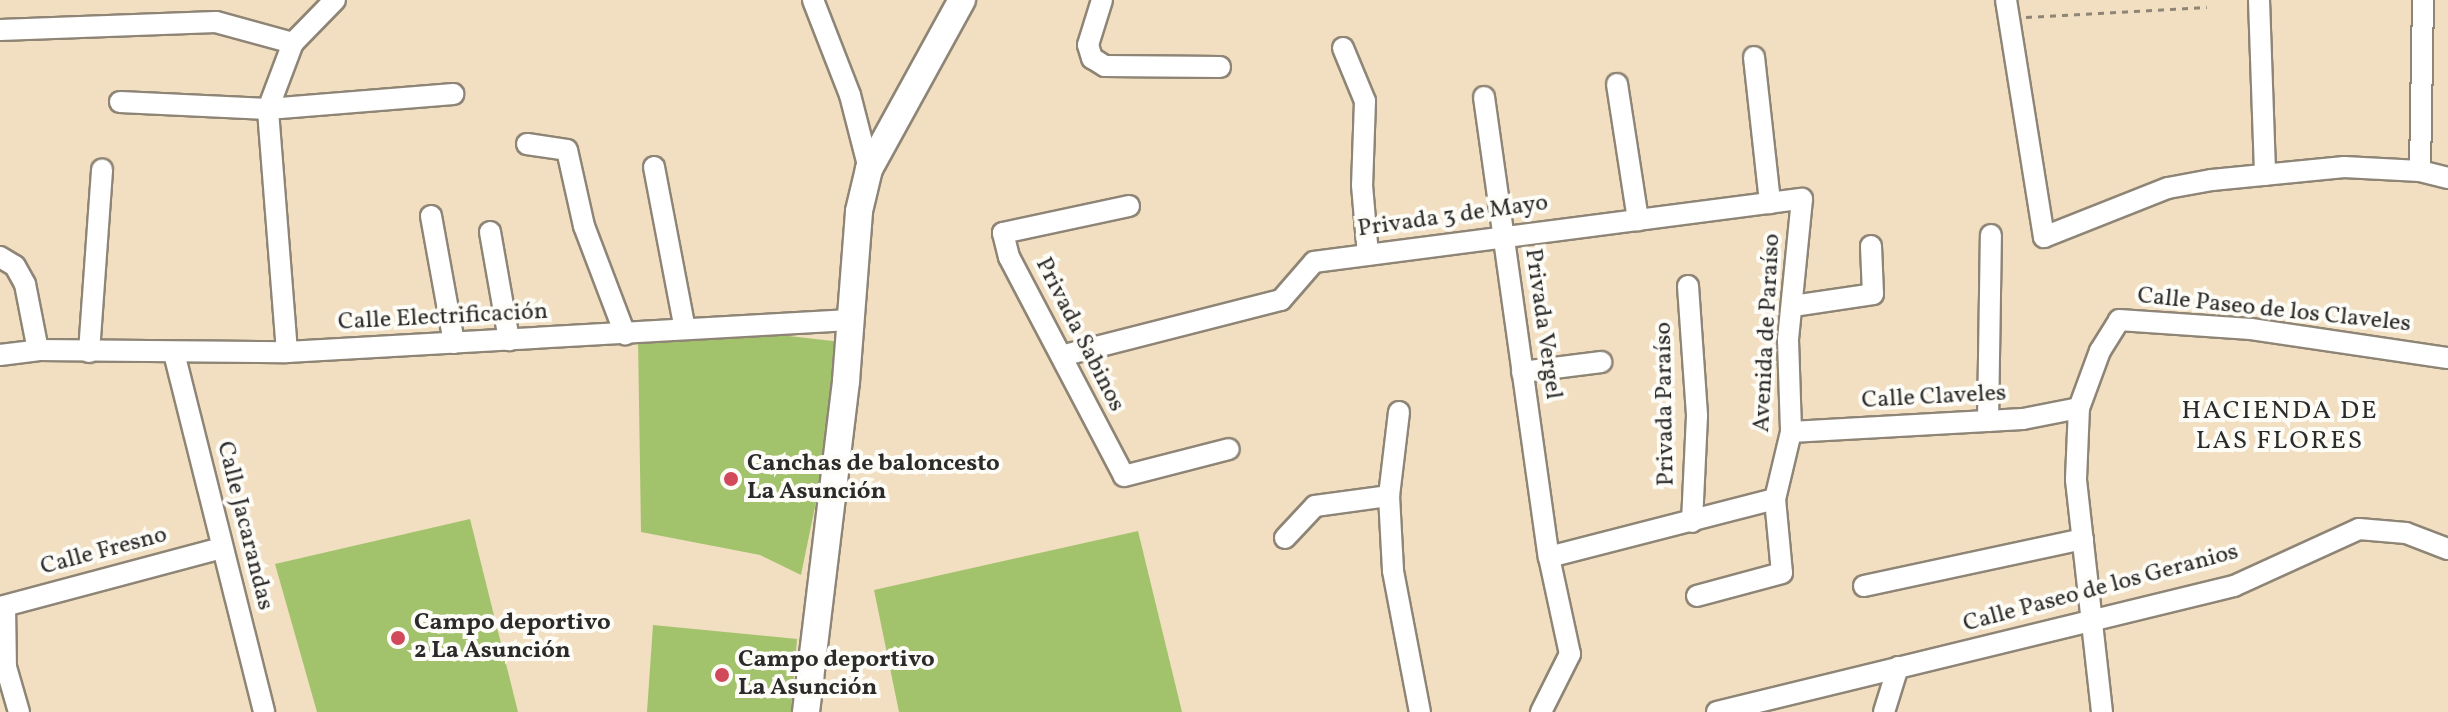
<!DOCTYPE html>
<html>
<head>
<meta charset="utf-8">
<style>
  body { margin:0 }
  #map { position:relative; width:2448px; height:712px; overflow:hidden; background:#f2dfc1; font-family:Vollkorn,serif }
  div>[style] { position:absolute }
  [style*='--x'] { left:calc(var(--x)*1px); top:calc(var(--y)*1px); width:calc(var(--w)*1px); rotate:calc(var(--a)*1deg) }
  .green>* { inset:0; background:#a2c36c }
  .path>* { height:3px; margin-top:-1.5px; transform-origin:0; background:repeating-linear-gradient(90deg,#8e8576 0 6px,transparent 0 12px) }
  .roads { filter:drop-shadow(2px 0 #8e8576) drop-shadow(-2px 0 #8e8576) drop-shadow(0 2px #8e8576) drop-shadow(0 -2px #8e8576) }
  .street>* { height:20px; margin:-10px; padding:0 10px; transform-origin:10px; border-radius:10px; background:#fff }
  .secondary>* { height:26px; margin:-13px; padding:0 13px; transform-origin:13px; border-radius:13px; background:#fff }
  .dots>* { width:22px; height:22px; translate:-50% -50%; box-sizing:border-box; border:4px solid #fdfcf7; border-radius:50% }
  span { translate:-50% -50%; white-space:nowrap; text-align:center; line-height:1.15; -webkit-text-stroke:8px #fdfcf7; paint-order:stroke }
  .street-label { font-size:24px; color:#2b2b2b }
  .poi-label { font-size:24px; color:#2b2b2b; font-weight:700 }
  .left { translate:0 -50%; text-align:left }
  .neighbourhood-label { font-size:26px; color:#2b2b2b; letter-spacing:2px }
</style>
</head>
<body>
<div id="map">
  <div class="green">
    <div style="clip-path:polygon(743px 331px,842px 342px,831px 429px,801px 575px,760px 555px,641px 532px,638px 339px)"></div>
    <div style="clip-path:polygon(470px 519px,518px 712px,317px 712px,275px 564px)"></div>
    <div style="clip-path:polygon(1138px 531px,1182px 712px,899px 712px,874px 590px)"></div>
    <div style="clip-path:polygon(653px 625px,797px 639px,791px 712px,647px 712px)"></div>
  </div>
  <div class="path">
    <div style="--x:2026;--y:17;--w:181;--a:-3.2"></div>
  </div>
  <div class="roads">
    <div class="street">
      <div style="--x:813;--y:0;--w:102;--a:68.7"></div>
      <div style="--x:850;--y:95;--w:76;--a:75.6"></div>
      <div style="--x:1102;--y:0;--w:47;--a:107.3"></div>
      <div style="--x:1088;--y:45;--w:14;--a:73"></div>
      <div style="--x:1092;--y:58;--w:15;--a:32"></div>
      <div style="--x:1105;--y:66;--w:115;--a:0.5"></div>
      <div style="--x:2006;--y:0;--w:240;--a:80.9"></div>
      <div style="--x:2044;--y:237;--w:133;--a:-21.6"></div>
      <div style="--x:2168;--y:188;--w:45;--a:-10.3"></div>
      <div style="--x:2212;--y:180;--w:133;--a:-5.6"></div>
      <div style="--x:2344;--y:167;--w:76;--a:3"></div>
      <div style="--x:2420;--y:171;--w:29;--a:14"></div>
      <div style="--x:2259;--y:0;--w:175;--a:88"></div>
      <div style="--x:0;--y:30;--w:216;--a:-2.1"></div>
      <div style="--x:216;--y:22;--w:80;--a:15.3"></div>
      <div style="--x:293;--y:43;--w:60;--a:-45.7"></div>
      <div style="--x:1343;--y:48;--w:57;--a:67.5"></div>
      <div style="--x:1365;--y:101;--w:84;--a:92"></div>
      <div style="--x:1362;--y:185;--w:70;--a:85.1"></div>
      <div style="--x:1754;--y:57;--w:147;--a:83.7"></div>
      <div style="--x:1617;--y:84;--w:138;--a:81.2"></div>
      <div style="--x:1484;--y:97;--w:465;--a:82"></div>
      <div style="--x:1549;--y:557;--w:99;--a:77.8"></div>
      <div style="--x:1570;--y:654;--w:65;--a:116.6"></div>
      <div style="--x:120;--y:102;--w:148;--a:2.7"></div>
      <div style="--x:268;--y:109;--w:186;--a:-4.6"></div>
      <div style="--x:527;--y:144;--w:40;--a:8.5"></div>
      <div style="--x:567;--y:150;--w:78;--a:77.4"></div>
      <div style="--x:584;--y:226;--w:116;--a:69.2"></div>
      <div style="--x:654;--y:167;--w:165;--a:79.2"></div>
      <div style="--x:2420;--y:171;--w:171;--a:-89"></div>
      <div style="--x:1129;--y:206;--w:129;--a:167.9"></div>
      <div style="--x:1003;--y:233;--w:25;--a:76"></div>
      <div style="--x:1009;--y:257;--w:247;--a:62.3"></div>
      <div style="--x:1124;--y:476;--w:108;--a:-14.4"></div>
      <div style="--x:431;--y:216;--w:129;--a:79.7"></div>
      <div style="--x:490;--y:232;--w:110;--a:80"></div>
      <div style="--x:0;--y:257;--w:17;--a:31"></div>
      <div style="--x:15;--y:266;--w:21;--a:61"></div>
      <div style="--x:25;--y:284;--w:67;--a:78.9"></div>
      <div style="--x:1688;--y:286;--w:130;--a:86"></div>
      <div style="--x:1697;--y:416;--w:106;--a:92.7"></div>
      <div style="--x:1793;--y:306;--w:81;--a:-8.5"></div>
      <div style="--x:1873;--y:294;--w:48;--a:-92.4"></div>
      <div style="--x:89;--y:352;--w:183;--a:-85.9"></div>
      <div style="--x:287;--y:352;--w:244;--a:-94.5"></div>
      <div style="--x:268;--y:109;--w:71;--a:-69.3"></div>
      <div style="--x:174;--y:353;--w:370;--a:75.9"></div>
      <div style="--x:0;--y:355;--w:38;--a:-7"></div>
      <div style="--x:38;--y:350;--w:249;--a:0.5"></div>
      <div style="--x:287;--y:352;--w:564;--a:-3.25"></div>
      <div style="--x:1065;--y:355;--w:223;--a:-14.3"></div>
      <div style="--x:1281;--y:300;--w:50;--a:-49"></div>
      <div style="--x:1314;--y:262;--w:492;--a:-7.4"></div>
      <div style="--x:1802;--y:199;--w:142;--a:95.7"></div>
      <div style="--x:1788;--y:340;--w:92;--a:88.1"></div>
      <div style="--x:1791;--y:432;--w:69;--a:103.4"></div>
      <div style="--x:1775;--y:499;--w:74;--a:84.6"></div>
      <div style="--x:1782;--y:573;--w:88;--a:164.9"></div>
      <div style="--x:1522;--y:372;--w:80;--a:-7.2"></div>
      <div style="--x:1399;--y:412;--w:85;--a:96.8"></div>
      <div style="--x:1389;--y:496;--w:75;--a:86.9"></div>
      <div style="--x:1393;--y:571;--w:144;--a:79.2"></div>
      <div style="--x:1988;--y:421;--w:186;--a:-89.1"></div>
      <div style="--x:1791;--y:432;--w:232;--a:-3.2"></div>
      <div style="--x:2023;--y:419;--w:57;--a:-11.1"></div>
      <div style="--x:1285;--y:538;--w:44;--a:-46.8"></div>
      <div style="--x:1315;--y:506;--w:75;--a:-7.7"></div>
      <div style="--x:1549;--y:557;--w:233;--a:-14.4"></div>
      <div style="--x:1864;--y:586;--w:224;--a:-12.1"></div>
      <div style="--x:5;--y:606;--w:61;--a:89.1"></div>
      <div style="--x:6;--y:667;--w:47;--a:73.9"></div>
      <div style="--x:0;--y:607;--w:230;--a:-14.9"></div>
      <div style="--x:1717;--y:712;--w:532;--a:-13.7"></div>
      <div style="--x:2234;--y:586;--w:137;--a:-24.5"></div>
      <div style="--x:2359;--y:529;--w:47;--a:4.9"></div>
      <div style="--x:2406;--y:533;--w:45;--a:20.9"></div>
      <div style="--x:1884;--y:712;--w:47;--a:-72.7"></div>
      <div style="--x:2102;--y:712;--w:234;--a:-96.4"></div>
      <div style="--x:2076;--y:479;--w:71;--a:-87.6"></div>
      <div style="--x:2079;--y:408;--w:61;--a:-69.8"></div>
      <div style="--x:2100;--y:351;--w:36;--a:-58"></div>
      <div style="--x:2119;--y:320;--w:132;--a:3.9"></div>
      <div style="--x:2251;--y:329;--w:199;--a:8.4"></div>
    </div>
    <div class="secondary">
      <div style="--x:806;--y:712;--w:333;--a:-83.1"></div>
      <div style="--x:846;--y:381;--w:170;--a:-85.6"></div>
      <div style="--x:859;--y:211;--w:43;--a:-76.6"></div>
      <div style="--x:869;--y:169;--w:193;--a:-61.2"></div>
    </div>
  </div>
  <div class="dots">
    <div style="left:731px;top:479px;background:#d1495b"></div>
    <div style="left:398px;top:638px;background:#d1495b"></div>
    <div style="left:722px;top:675px;background:#d1495b"></div>
  </div>
  <div class="street-label">
    <span style="left:1453px;top:217px;rotate:-8deg">Privada 3 de Mayo</span>
    <span style="left:2274px;top:311px;rotate:6deg">Calle Paseo de los Claveles</span>
    <span style="left:443px;top:318px;rotate:-3deg">Calle Electrificación</span>
    <span style="left:1542px;top:324px;rotate:82deg">Privada Vergel</span>
    <span style="left:1768px;top:333px;rotate:-87deg">Avenida de Paraíso</span>
    <span style="left:1079px;top:335px;rotate:63deg">Privada Sabinos</span>
    <span style="left:1934px;top:398px;rotate:-3deg">Calle Claveles</span>
    <span style="left:1666px;top:404px;rotate:-91deg">Privada Paraíso</span>
    <span style="left:244px;top:526px;rotate:76deg">Calle Jacarandas</span>
    <span style="left:104px;top:552px;rotate:-15deg">Calle Fresno</span>
    <span style="left:2101px;top:589px;rotate:-15deg">Calle Paseo de los Geranios</span>
  </div>
  <div class="poi-label">
    <span class="left" style="left:747px;top:479px">Canchas de baloncesto<br>La Asunción</span>
    <span class="left" style="left:414px;top:638px">Campo deportivo<br>2 La Asunción</span>
    <span class="left" style="left:738px;top:675px">Campo deportivo<br>La Asunción</span>
  </div>
  <div class="neighbourhood-label">
    <span style="left:2280px;top:427px">HACIENDA DE<br>LAS FLORES</span>
  </div>
</div>
</body>
</html>
